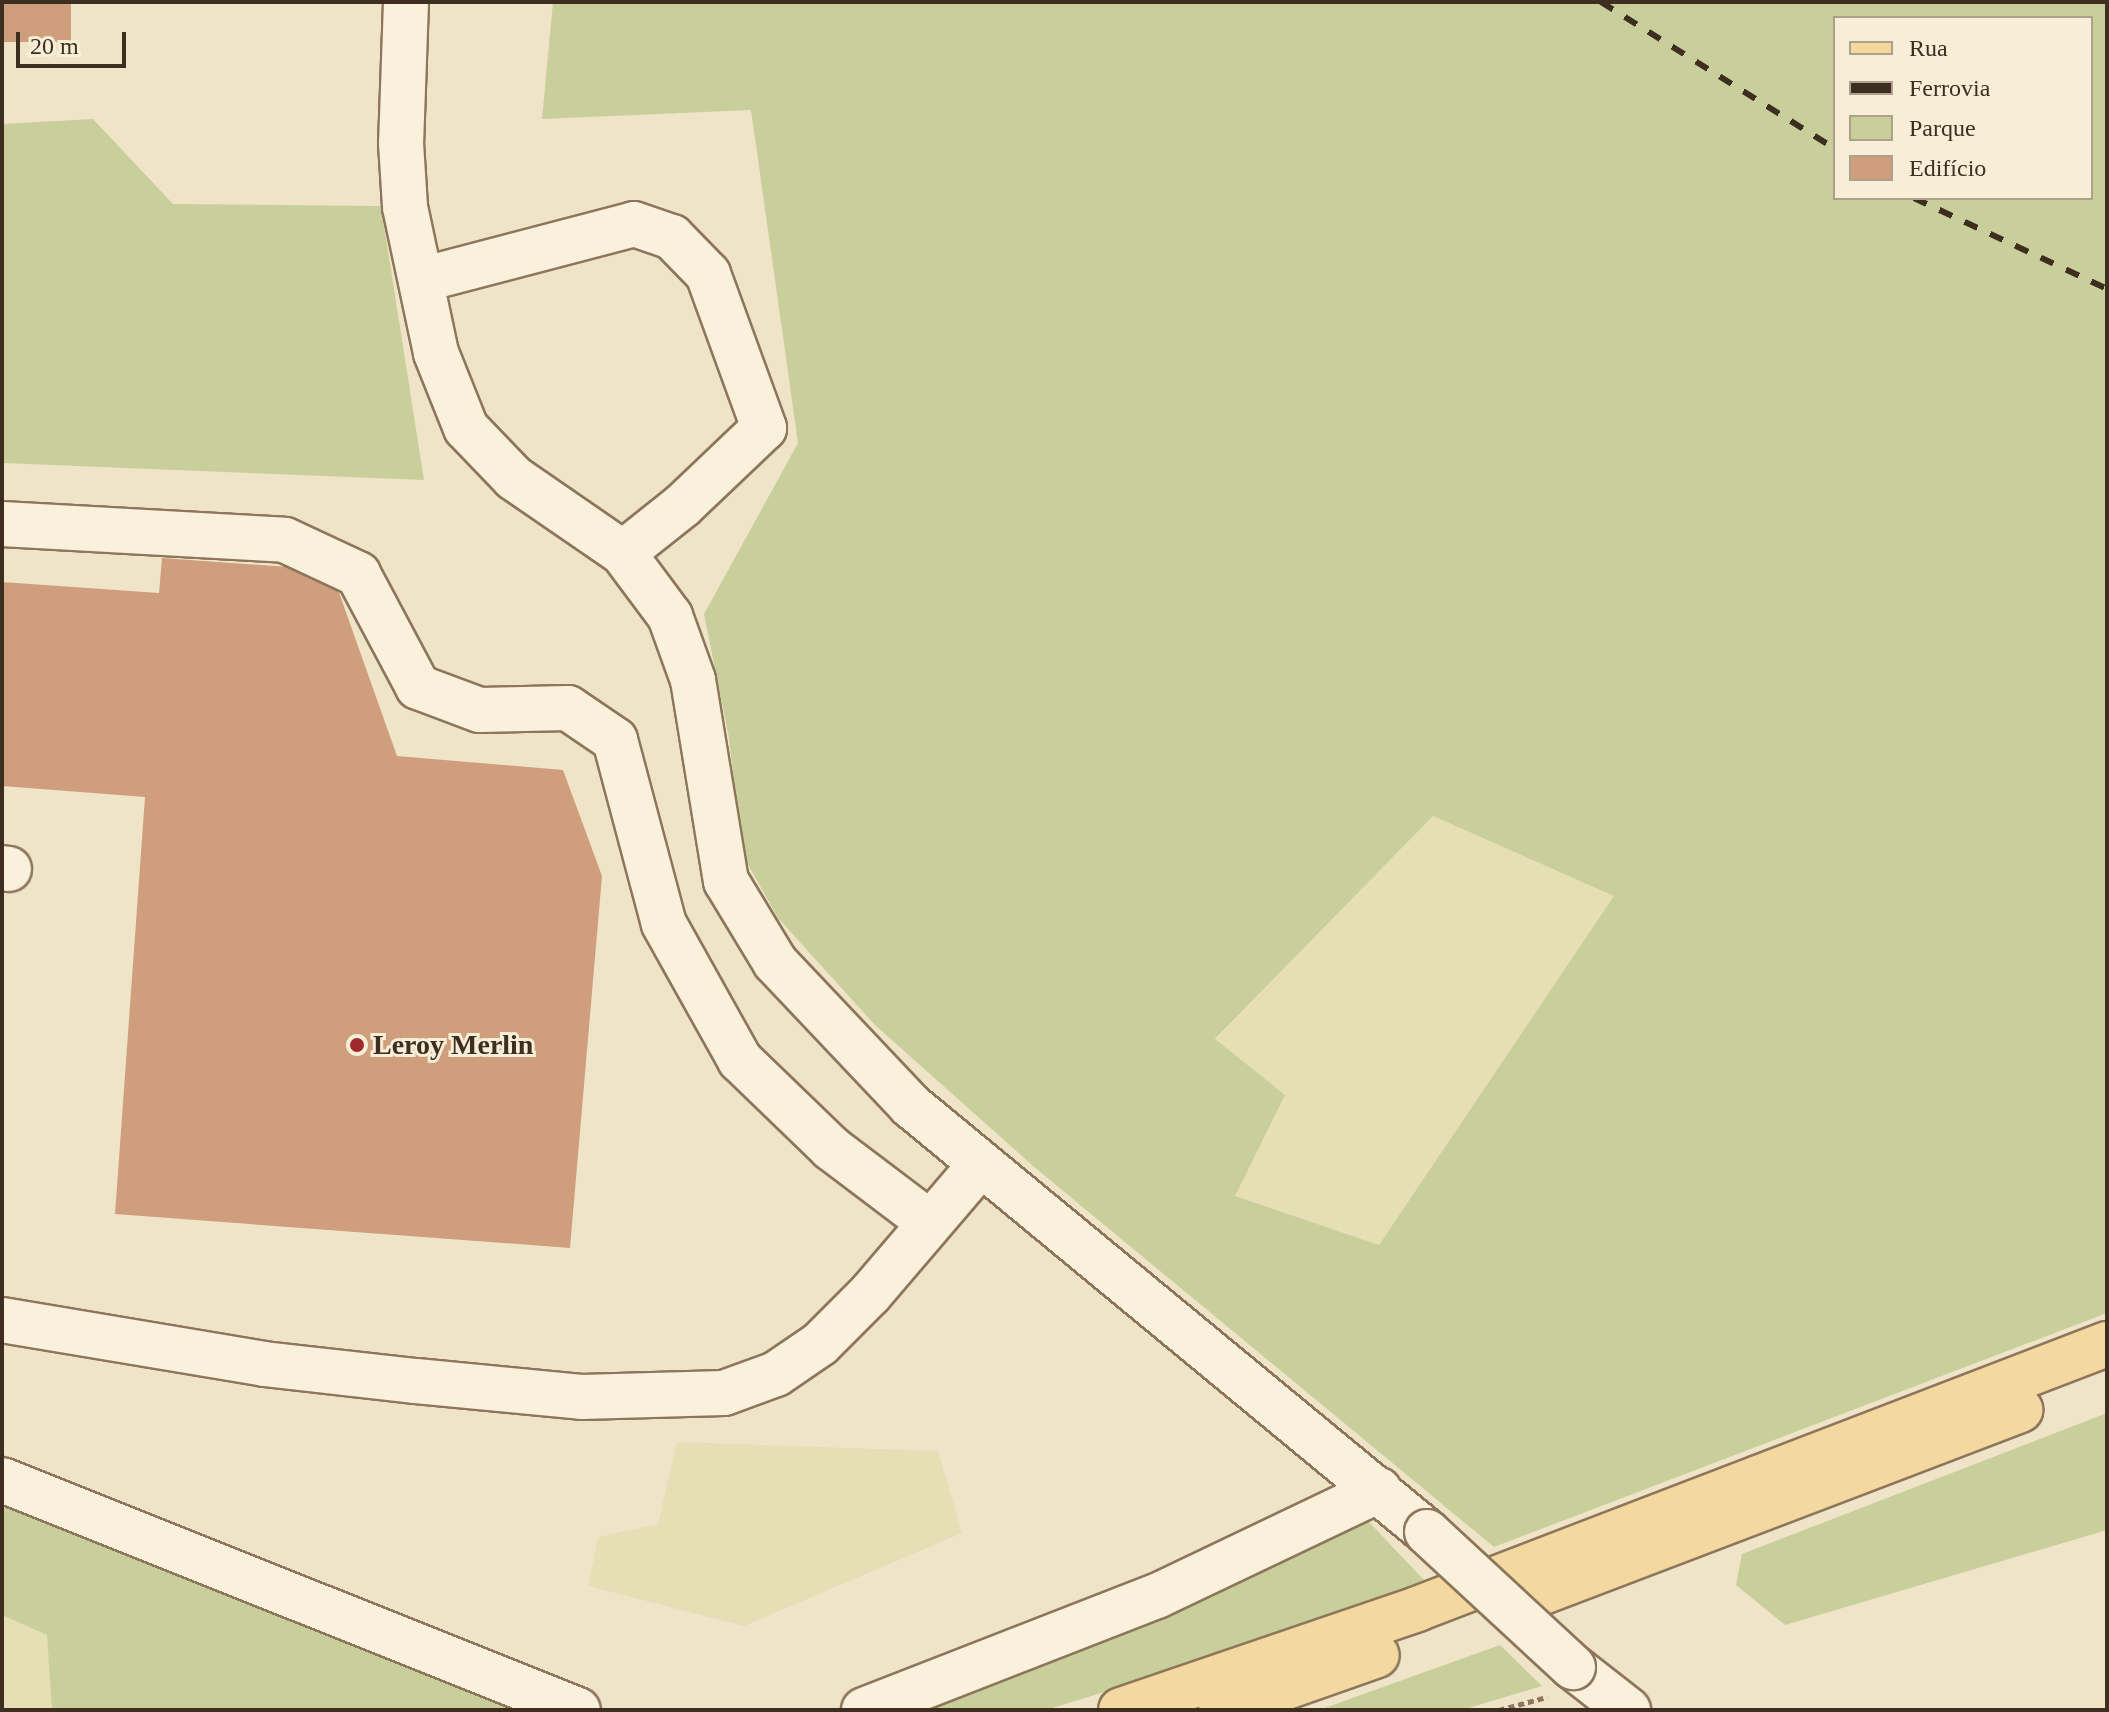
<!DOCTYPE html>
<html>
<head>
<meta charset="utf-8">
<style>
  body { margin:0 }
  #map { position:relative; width:2109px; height:1712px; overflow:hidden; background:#f0e4c8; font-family:Georgia,serif }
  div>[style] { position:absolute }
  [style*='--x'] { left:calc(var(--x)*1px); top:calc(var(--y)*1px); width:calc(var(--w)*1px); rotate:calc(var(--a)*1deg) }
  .farmland>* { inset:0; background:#e6deb5 }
  .green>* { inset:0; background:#c9cf9b }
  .building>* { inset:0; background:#cf9f7d; transform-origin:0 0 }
  .path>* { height:5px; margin-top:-2.5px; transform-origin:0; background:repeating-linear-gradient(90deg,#8d765c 0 6px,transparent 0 10px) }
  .roads { filter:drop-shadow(2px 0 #8d765c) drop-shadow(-2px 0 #8d765c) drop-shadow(0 2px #8d765c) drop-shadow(0 -2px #8d765c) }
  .minor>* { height:44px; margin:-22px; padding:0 22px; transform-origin:22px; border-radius:22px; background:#faf1dc }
  .major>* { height:44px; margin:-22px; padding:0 22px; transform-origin:22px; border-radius:22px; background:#f3d9a0 }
  .rail>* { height:6px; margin-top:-3px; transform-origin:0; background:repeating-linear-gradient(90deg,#3d2e20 0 14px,transparent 0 28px) }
  .bridges { filter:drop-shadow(2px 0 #8d765c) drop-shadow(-2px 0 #8d765c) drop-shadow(0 2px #8d765c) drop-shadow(0 -2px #8d765c) }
  .minor-bridge>* { height:44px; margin:-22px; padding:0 22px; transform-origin:22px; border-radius:22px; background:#faf1dc }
  .dots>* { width:22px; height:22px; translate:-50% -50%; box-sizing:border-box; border:4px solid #f7eed8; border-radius:50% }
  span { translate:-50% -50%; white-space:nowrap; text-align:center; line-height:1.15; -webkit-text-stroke:6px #f7eed8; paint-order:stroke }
  .poi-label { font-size:28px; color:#3d2e20; font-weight:700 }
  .left { translate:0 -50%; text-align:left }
  .frame { position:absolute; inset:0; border:4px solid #3d2e20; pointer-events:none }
  .legend { position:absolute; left:1833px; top:16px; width:260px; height:184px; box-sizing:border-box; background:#f7eed8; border:2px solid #ada18e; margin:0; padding:10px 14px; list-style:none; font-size:24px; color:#3d2e20 }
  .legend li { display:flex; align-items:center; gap:16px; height:40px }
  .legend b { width:40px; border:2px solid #ada18e }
  .scale { position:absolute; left:16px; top:32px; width:110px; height:36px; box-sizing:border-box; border:4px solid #3d2e20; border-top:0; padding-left:10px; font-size:24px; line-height:28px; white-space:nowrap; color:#3d2e20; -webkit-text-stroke:6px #f7eed8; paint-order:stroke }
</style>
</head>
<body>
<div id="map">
  <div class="farmland">
    <div style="clip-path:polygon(1433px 816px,1615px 896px,1379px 1245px,1234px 1196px,1285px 1095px,1215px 1040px)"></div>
    <div style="clip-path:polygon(677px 1442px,938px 1451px,962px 1533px,744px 1626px,588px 1586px,598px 1537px,658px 1524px)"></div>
    <div style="clip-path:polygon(2px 1615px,47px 1634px,52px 1710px,2px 1710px)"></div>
  </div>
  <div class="green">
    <div style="clip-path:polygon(evenodd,553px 2px,2107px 2px,2107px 1313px,1494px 1547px,1033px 1166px,875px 1025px,778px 918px,742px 854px,729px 738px,704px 614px,798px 443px,751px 110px,542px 119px,553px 2px,1835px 18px,2091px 18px,2091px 198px,1835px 198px,1835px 18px,553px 2px,1433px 816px,1614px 896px,1379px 1245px,1235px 1196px,1285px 1095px,1215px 1039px,1433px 816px)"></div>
    <div style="clip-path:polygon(93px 119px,173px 204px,381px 206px,424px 480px,2px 463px,2px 124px)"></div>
    <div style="clip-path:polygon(2107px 1413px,2107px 1530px,1785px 1625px,1736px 1585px,1742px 1554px)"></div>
    <div style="clip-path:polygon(2px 1488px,535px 1710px,52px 1710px,47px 1635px,2px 1615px)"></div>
    <div style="clip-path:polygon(1368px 1521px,1424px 1580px,1276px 1639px,1046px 1710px,896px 1710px,1122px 1629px)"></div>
    <div style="clip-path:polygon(1500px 1645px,1542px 1686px,1462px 1710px,1319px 1710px)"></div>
  </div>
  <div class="building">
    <div style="left:2px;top:2px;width:69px;height:40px"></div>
    <div style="clip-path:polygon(162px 558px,331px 570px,397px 756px,563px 770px,602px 876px,570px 1248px,115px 1214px,145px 797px,2px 786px,2px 582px,159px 593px)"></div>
  </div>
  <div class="path">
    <div style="--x:1499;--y:1710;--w:50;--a:-15.2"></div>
  </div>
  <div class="roads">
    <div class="minor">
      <div style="--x:406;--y:2;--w:141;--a:92"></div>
      <div style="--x:401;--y:143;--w:64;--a:86.4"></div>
      <div style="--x:405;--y:207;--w:149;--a:78"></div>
      <div style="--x:436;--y:353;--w:81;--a:68.2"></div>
      <div style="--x:466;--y:428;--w:69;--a:46.2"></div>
      <div style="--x:514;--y:478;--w:132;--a:34.5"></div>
      <div style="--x:623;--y:553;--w:79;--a:53.3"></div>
      <div style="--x:670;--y:616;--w:68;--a:70.2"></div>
      <div style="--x:693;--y:680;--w:204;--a:80.7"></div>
      <div style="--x:726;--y:881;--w:95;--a:58.8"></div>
      <div style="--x:775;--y:962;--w:197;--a:46.6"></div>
      <div style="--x:910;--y:1105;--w:671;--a:39.55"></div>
      <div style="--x:421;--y:280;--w:220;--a:-14.7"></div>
      <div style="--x:634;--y:224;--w:40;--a:18.9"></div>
      <div style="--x:672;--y:237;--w:52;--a:45.8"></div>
      <div style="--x:708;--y:274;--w:164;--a:70"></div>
      <div style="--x:764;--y:428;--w:113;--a:136.4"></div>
      <div style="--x:682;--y:506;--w:75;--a:141.5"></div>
      <div style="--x:2;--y:524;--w:283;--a:3.2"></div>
      <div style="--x:285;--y:540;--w:81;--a:25"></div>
      <div style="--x:358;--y:574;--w:128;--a:62"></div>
      <div style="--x:418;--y:687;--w:66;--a:20.4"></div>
      <div style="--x:480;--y:710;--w:88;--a:-1.3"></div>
      <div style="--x:568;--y:708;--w:57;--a:34.2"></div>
      <div style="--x:615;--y:740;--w:190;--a:75.1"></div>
      <div style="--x:664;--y:924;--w:156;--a:60.8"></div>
      <div style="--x:740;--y:1060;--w:127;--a:44"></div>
      <div style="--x:831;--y:1148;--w:123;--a:37.1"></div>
      <div style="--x:2;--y:868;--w:7;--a:8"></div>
      <div style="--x:2;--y:1320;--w:266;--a:9.5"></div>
      <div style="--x:264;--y:1364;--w:153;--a:6.4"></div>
      <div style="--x:416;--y:1381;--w:166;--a:5.5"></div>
      <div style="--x:581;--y:1397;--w:143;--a:-1.6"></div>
      <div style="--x:724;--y:1393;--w:55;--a:-20.1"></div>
      <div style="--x:776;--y:1374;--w:53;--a:-34.3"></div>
      <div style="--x:820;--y:1344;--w:71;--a:-45"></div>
      <div style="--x:870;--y:1294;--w:170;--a:-49.5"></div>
      <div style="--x:2;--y:1480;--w:620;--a:21.77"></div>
      <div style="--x:1573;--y:1667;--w:70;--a:38"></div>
      <div style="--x:864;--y:1710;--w:314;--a:-21.3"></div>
      <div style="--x:1157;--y:1596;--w:246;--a:-25.5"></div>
    </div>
    <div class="major">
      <div style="--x:1543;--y:1592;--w:511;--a:-20.88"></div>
      <div style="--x:1121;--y:1710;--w:313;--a:-18.8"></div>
      <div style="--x:1417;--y:1609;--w:739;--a:-21.01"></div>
      <div style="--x:1221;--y:1710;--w:165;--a:-19.4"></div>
    </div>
  </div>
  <div class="rail">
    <div style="--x:1601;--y:2;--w:276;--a:32.1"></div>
    <div style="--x:1914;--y:198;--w:213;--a:25.2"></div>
  </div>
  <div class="bridges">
    <div class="minor-bridge">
      <div style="--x:1427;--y:1532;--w:199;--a:42.8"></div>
    </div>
  </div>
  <div class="dots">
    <div style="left:357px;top:1045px;background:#9e2a2b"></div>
  </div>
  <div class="poi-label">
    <span class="left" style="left:373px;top:1045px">Leroy Merlin</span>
  </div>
  <div class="frame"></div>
  <ul class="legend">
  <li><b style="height:10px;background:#f3d9a0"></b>Rua</li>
  <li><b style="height:10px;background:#3d2e20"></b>Ferrovia</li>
  <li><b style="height:22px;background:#c9cf9b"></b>Parque</li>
  <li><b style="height:22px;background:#cf9f7d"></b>Edifício</li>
  </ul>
  <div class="scale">20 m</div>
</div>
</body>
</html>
